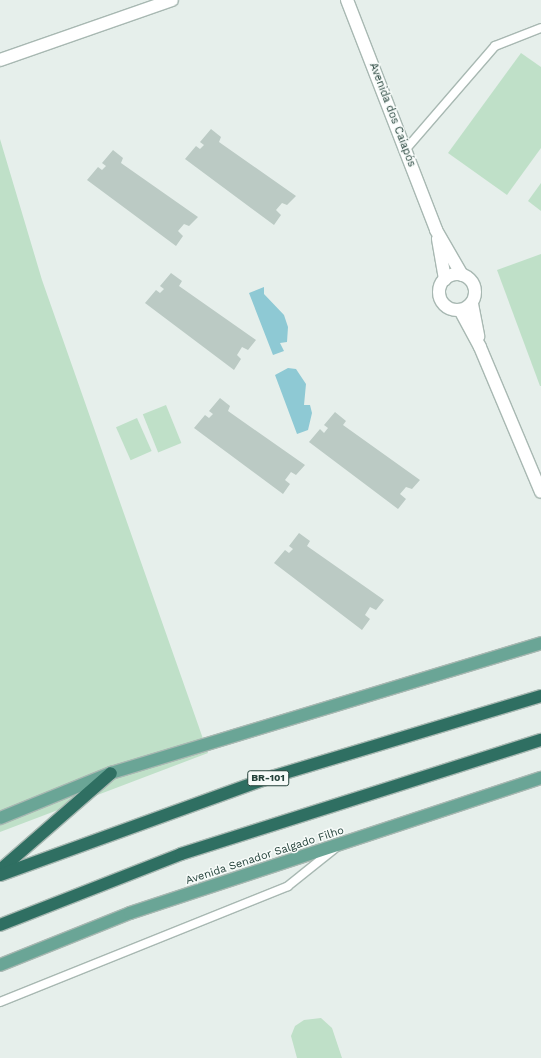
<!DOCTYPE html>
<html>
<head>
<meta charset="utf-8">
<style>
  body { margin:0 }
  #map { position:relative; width:541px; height:1058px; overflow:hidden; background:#e6efeb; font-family:"Work Sans",sans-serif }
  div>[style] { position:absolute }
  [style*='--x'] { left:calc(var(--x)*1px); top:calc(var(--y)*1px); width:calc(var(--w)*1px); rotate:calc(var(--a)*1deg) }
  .green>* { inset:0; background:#bfe0c8; transform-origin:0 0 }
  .water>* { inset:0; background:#8ec9d4 }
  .building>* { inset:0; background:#bbcac4 }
  .roads { filter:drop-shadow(1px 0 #a8b8b2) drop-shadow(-1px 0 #a8b8b2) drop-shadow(0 1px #a8b8b2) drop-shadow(0 -1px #a8b8b2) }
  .lane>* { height:8px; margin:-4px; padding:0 4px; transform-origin:4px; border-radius:4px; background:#fff }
  .street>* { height:12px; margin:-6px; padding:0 6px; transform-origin:6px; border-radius:6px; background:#fff }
  .secondary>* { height:12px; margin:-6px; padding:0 6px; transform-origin:6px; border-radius:6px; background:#fff }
  .secondary>.ring { margin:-6px; padding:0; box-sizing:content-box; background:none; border:12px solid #fff; border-radius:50% }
  .primary>* { height:12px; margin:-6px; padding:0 6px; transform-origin:6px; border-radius:6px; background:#6aa596 }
  .highway>* { height:12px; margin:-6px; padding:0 6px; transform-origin:6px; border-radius:6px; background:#2f6f62 }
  span { translate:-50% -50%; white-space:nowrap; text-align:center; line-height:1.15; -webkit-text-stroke:3px #f7fbf9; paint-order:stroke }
  .shield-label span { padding:1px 3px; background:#f7fbf9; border:1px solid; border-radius:3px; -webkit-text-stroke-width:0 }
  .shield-label { font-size:10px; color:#24423a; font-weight:700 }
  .street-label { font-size:11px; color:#24423a }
</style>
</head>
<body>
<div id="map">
  <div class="green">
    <div style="clip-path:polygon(521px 53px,541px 67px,541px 148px,507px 195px,448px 153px)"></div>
    <div style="clip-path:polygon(0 139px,42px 280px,208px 753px,0 832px)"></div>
    <div style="clip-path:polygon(541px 183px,541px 211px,528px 201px)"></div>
    <div style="clip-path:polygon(541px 254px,541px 386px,540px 386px,497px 270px)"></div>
    <div style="left:166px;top:405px;width:41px;height:25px;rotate:68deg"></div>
    <div style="left:137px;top:418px;width:36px;height:23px;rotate:66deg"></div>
    <div style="clip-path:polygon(321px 1018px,332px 1028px,342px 1058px,297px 1058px,291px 1036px,295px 1026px,304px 1020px)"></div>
  </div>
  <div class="water">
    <div style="clip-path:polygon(264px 287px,264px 294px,284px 315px,288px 327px,287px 342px,280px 343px,284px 351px,273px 355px,249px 293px)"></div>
    <div style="clip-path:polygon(288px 368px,296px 369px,306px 384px,304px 405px,310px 405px,312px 413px,308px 430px,297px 434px,275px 375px)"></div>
  </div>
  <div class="building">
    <div style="clip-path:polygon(211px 129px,221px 137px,219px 142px,296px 196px,287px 205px,282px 203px,276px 210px,281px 215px,274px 225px,185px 159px,196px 146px,200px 149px,204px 145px,200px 142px)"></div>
    <div style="clip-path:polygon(113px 150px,123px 158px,121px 163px,198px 217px,189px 226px,184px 224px,178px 231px,183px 236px,176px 246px,87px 180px,98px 167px,102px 170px,106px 166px,102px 163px)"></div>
    <div style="clip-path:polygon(171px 273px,182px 281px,179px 286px,256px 340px,248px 350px,242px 347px,237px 355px,241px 359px,234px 370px,145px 303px,156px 290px,160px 293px,164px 289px,160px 286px)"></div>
    <div style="clip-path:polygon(220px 398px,230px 406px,228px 411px,305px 465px,296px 475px,291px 472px,285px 480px,290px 484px,283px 494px,194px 428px,205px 415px,209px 418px,213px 414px,209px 411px)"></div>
    <div style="clip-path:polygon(335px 412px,346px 421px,343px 425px,420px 480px,412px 489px,406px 487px,400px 494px,406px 499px,398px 509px,309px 442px,320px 429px,324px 433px,328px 428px,324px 425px)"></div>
    <div style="clip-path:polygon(299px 533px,310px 541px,307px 546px,384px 600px,376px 610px,370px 607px,365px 615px,370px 619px,362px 630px,274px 563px,285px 550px,289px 553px,293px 549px,289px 546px)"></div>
  </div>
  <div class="roads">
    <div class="lane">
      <div style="--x:406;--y:149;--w:136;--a:-49.2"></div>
      <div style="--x:495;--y:46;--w:49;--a:-21.4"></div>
      <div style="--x:0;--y:1002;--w:310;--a:-21.9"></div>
      <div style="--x:288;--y:886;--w:59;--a:-38.8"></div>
    </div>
    <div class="street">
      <div style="--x:0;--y:60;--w:182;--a:-19.2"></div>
    </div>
    <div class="secondary">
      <div style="--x:347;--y:0;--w:247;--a:68.8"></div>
      <div style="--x:436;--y:230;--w:52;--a:60"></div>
      <div style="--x:438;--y:239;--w:41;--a:80.1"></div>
      <div class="ring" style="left:439px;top:274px;width:24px;height:24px"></div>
      <div style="--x:472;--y:304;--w:33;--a:79"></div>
      <div style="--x:460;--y:310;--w:42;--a:61.6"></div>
      <div style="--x:480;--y:347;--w:157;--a:67.2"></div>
    </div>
    <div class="primary">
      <div style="--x:0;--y:818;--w:120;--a:-22.1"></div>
      <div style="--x:111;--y:773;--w:449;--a:-16.8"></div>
      <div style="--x:0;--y:965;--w:140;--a:-21.8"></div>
      <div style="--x:130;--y:913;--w:433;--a:-18.2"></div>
    </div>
    <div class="highway">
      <div style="--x:0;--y:870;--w:147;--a:-41.1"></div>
      <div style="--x:0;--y:875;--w:285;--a:-19.9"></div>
      <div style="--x:268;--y:778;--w:285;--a:-16.7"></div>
      <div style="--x:0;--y:925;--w:194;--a:-21.4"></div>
      <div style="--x:181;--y:854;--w:378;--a:-17.6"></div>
    </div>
  </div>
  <div class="shield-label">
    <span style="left:268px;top:778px">BR-101</span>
  </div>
  <div class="street-label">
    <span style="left:392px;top:115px;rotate:69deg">Avenida dos Caiapós</span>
    <span style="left:265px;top:856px;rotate:-18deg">Avenida Senador Salgado Filho</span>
  </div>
</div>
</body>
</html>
